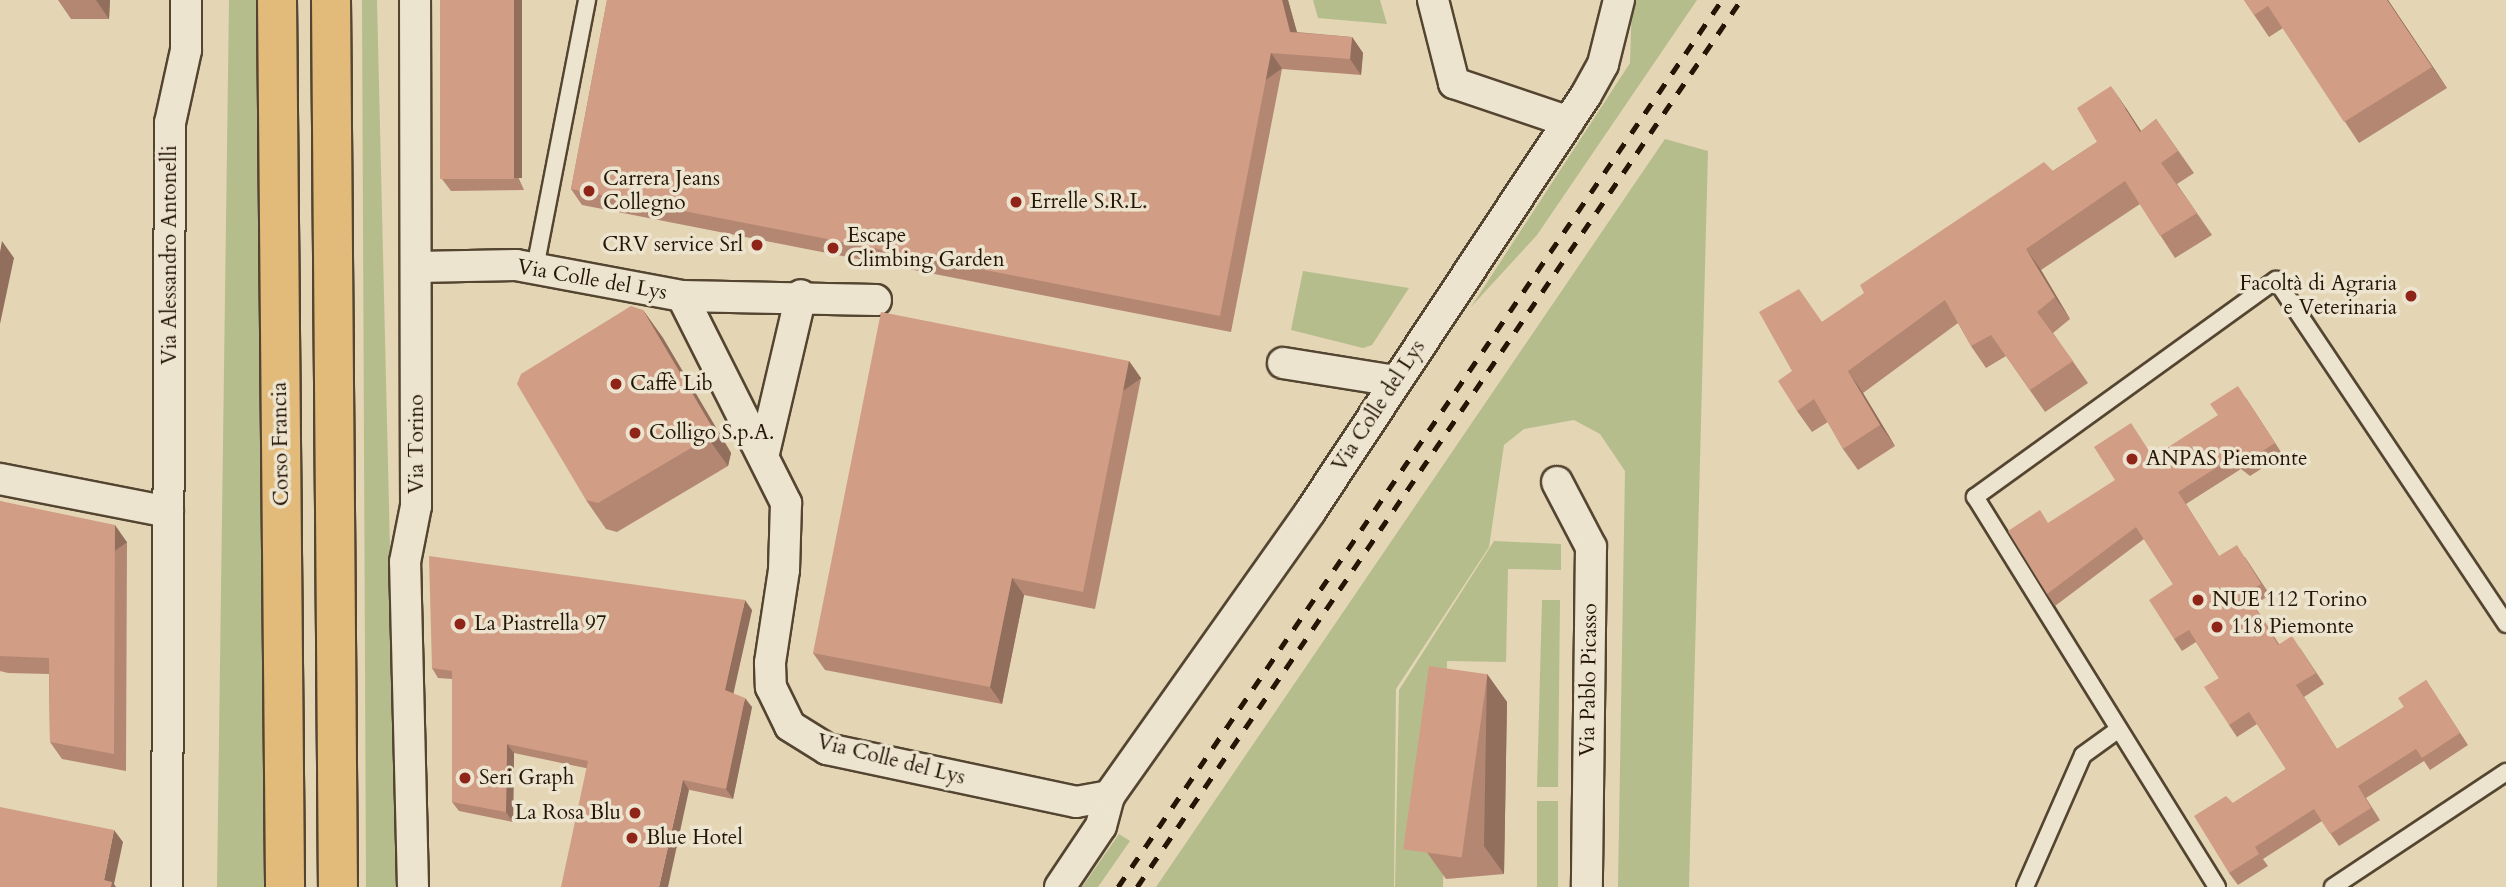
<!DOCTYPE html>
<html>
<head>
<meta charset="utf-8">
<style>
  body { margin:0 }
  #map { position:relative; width:2506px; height:887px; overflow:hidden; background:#e4d5b5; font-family:Cardo,serif }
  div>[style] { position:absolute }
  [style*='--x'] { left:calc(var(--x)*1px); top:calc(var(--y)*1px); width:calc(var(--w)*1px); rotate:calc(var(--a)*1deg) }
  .green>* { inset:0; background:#b5bd8d; transform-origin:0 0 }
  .roads { filter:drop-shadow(2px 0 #544531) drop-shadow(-2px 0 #544531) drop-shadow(0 2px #544531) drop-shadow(0 -2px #544531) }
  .service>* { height:16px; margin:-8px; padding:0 8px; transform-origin:8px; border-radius:8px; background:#ede4cf }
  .minor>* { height:30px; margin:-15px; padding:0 15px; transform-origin:15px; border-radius:15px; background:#ede4cf }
  .primary>* { height:38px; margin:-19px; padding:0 19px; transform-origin:19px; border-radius:19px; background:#e2ba7a }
  .rail>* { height:5px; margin-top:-2.5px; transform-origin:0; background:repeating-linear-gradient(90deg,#241505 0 12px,transparent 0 24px) }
  .wall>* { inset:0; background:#b48772 }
  .shaded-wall>* { inset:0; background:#926e5d; transform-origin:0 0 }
  .building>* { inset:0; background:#d19d85; transform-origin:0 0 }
  .dots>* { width:19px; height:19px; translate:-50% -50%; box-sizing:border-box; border:4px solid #ede4cf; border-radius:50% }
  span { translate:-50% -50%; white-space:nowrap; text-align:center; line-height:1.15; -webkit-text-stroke:7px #ede4cf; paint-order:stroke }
  .poi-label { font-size:21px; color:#241505 }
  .left { translate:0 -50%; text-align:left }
  .right { translate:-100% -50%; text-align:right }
  .street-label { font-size:21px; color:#241505 }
</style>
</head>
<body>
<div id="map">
  <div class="green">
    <div style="clip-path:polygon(229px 0,256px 0,264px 887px,217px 887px)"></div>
    <div style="clip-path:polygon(362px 0,377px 0,398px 887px,366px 887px)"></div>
    <div style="clip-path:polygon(1313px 0,1380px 0,1387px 24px,1318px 18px)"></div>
    <div style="clip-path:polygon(1632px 0,1697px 0,1537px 235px,1471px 307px,1630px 63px)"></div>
    <div style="clip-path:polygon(1665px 139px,1708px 151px,1689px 887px,1618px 887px,1625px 471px,1600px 434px,1574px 420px,1524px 429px,1504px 445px,1489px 547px,1396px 689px,1394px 887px,1156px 887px)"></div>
    <div style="clip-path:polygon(1303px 271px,1409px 288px,1372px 345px,1363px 348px,1291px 330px)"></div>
    <div style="clip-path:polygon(1494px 541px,1561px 544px,1561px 570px,1508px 569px,1506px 662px,1447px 661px,1443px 887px,1395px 887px,1399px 690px)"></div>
    <div style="clip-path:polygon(1542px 600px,1560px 600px,1558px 787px,1537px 787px)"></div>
    <div style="left:1537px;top:801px;width:21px;height:86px"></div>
    <div style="clip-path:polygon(1119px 834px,1130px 841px,1098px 887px,1082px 887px)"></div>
  </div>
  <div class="roads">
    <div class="service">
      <div style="--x:535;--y:268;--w:273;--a:-79"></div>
      <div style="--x:2025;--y:887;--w:144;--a:-66.3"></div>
      <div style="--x:2083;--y:755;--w:44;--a:-35.8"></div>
      <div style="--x:2217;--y:887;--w:459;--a:-121.8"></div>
      <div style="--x:1975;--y:497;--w:371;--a:-35.8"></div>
      <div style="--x:2276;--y:280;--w:414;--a:56.2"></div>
      <div style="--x:2333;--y:887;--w:208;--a:-33.6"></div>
    </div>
    <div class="minor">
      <div style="--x:1433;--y:0;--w:86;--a:75.8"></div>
      <div style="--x:1454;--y:83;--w:121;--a:18.7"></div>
      <div style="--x:417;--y:267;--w:99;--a:-1.2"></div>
      <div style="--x:516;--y:265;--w:169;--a:10.6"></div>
      <div style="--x:682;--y:296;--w:194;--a:1.2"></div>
      <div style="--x:682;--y:296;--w:232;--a:63.3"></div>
      <div style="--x:786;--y:503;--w:67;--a:91.7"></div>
      <div style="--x:784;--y:570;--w:94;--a:98.6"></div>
      <div style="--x:770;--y:663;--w:24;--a:88"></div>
      <div style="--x:771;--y:687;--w:43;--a:64"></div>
      <div style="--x:790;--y:726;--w:44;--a:31.9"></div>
      <div style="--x:827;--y:749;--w:255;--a:12"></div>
      <div style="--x:1076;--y:802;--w:34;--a:-10"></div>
      <div style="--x:1283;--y:363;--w:113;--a:9.1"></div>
      <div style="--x:764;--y:453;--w:162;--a:-76.8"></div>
      <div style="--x:0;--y:479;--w:171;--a:11.1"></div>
      <div style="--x:1557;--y:482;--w:73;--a:62.4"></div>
      <div style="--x:1591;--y:547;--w:340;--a:90.7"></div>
      <div style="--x:167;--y:887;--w:764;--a:-89.78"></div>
      <div style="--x:170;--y:123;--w:75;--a:-77.6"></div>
      <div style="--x:186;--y:50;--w:50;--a:-90"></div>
      <div style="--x:413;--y:887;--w:325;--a:-91.4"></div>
      <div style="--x:405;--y:562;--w:57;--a:-78.9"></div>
      <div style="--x:416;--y:506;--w:506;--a:-90.11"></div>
      <div style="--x:1060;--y:887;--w:73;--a:-56.1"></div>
      <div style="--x:1101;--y:826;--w:31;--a:-75"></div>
      <div style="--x:1109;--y:796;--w:348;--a:-54.7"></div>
      <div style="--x:1310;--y:512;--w:500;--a:-56.5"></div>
      <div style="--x:1586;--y:95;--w:35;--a:-61"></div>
      <div style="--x:1603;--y:64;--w:66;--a:-76"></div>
    </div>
    <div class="primary">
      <div style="--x:277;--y:0;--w:887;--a:89.48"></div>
      <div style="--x:331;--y:0;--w:887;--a:89.55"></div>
    </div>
  </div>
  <div class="rail">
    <div style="--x:1118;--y:887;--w:1073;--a:-55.75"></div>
    <div style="--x:1137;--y:887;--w:1073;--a:-55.75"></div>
  </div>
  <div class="wall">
    <div style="clip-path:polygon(50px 0,110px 0,109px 19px,71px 19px,58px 0)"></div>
    <div style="clip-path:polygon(440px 0,524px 190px,451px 191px,442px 179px)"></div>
    <div style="clip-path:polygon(607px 0,1288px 0,1297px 32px,1352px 37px,1363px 53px,1361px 75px,1282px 69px,1231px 332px,582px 205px,571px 189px)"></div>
    <div style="clip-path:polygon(2244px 0,2388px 0,2447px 88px,2359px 143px,2283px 28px,2269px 37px)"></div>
    <div style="clip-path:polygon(2126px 108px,2141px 131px,2156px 119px,2194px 173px,2177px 184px,2212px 235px,2175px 258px,2140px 204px,2041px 270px,2070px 319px,2053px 333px,2088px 383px,2045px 412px,2006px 356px,1986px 368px,1971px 346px,1958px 323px,1863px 393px,1895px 446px,1858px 470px,1843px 449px,1828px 422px,1812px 432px,1797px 411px,1792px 371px,1822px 322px,2097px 142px)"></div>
    <div style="clip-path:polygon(643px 310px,663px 338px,731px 453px,728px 466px,617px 532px,606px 529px,586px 500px)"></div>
    <div style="clip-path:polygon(1129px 361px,1141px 378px,1095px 609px,1024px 595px,1002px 704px,825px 670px,813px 653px)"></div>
    <div style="clip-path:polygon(2246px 398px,2283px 455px,2250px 476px,2241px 469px,2186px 504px,2219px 556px,2245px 557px,2270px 595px,2254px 605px,2279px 644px,2300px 648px,2324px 684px,2304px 697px,2337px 749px,2404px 707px,2426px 680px,2468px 745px,2430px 770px,2424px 761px,2366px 798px,2380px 820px,2339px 846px,2322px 821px,2263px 859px,2268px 866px,2238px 885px,2229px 873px,2233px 803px,2286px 769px,2257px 724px,2237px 737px,2229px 725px,2219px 678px,2196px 642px,2182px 651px,2174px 639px,2173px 584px,2144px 539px,2055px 606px,2047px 594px,2049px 523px)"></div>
    <div style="clip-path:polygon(0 501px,127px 542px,126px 771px,62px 759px,50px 742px,49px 674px,8px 673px,0 671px)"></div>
    <div style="clip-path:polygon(752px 610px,733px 693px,752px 707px,733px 799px,514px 753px,513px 822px,459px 811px,452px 802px,452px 679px,438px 678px,432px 668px)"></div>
    <div style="clip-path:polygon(1487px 674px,1507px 702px,1504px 874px,1446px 879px,1426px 851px)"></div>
  </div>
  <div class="shaded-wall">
    <div style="clip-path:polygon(96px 0,110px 0,109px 19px)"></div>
    <div style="left:514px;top:0;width:8px;height:178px"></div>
    <div style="clip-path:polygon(1282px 0,1288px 0,1301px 47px,1290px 32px)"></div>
    <div style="clip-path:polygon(2387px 0,2388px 0,2447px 88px,2432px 67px)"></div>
    <div style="clip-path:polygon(1352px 37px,1363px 53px,1361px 75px,1350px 59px)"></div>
    <div style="left:1271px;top:53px;width:19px;height:268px;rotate:55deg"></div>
    <div style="clip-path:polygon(2111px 86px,2126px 108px,2155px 153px,2140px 132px)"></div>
    <div style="clip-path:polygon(2px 241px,14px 258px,0 324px,0 252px)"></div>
    <div style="clip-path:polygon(2026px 249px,2041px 270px,2070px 319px,2055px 297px)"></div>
    <div style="clip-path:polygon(643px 310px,663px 338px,731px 453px,728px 466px,708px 438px)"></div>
    <div style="left:1129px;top:361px;width:21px;height:236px;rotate:55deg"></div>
    <div style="clip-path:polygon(1848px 371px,1863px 393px,1895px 446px,1880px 425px)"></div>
    <div style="left:115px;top:525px;width:21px;height:229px;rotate:55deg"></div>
    <div style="clip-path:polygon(1012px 578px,1024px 595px,1002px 704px,990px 687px)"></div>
    <div style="clip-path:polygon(745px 600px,752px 610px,732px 700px,725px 690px)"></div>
    <div style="clip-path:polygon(1487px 674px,1507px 702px,1504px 874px,1484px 846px)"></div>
    <div style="clip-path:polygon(745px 698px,752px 707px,733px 799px,726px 789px)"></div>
    <div style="clip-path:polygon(507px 744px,514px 753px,513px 822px,506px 812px)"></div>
    <div style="clip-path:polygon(683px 780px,689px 790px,668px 887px,659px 887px)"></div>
    <div style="clip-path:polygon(114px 830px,123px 842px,114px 884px,116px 887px,109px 887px,104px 880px)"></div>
  </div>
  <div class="building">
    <div style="left:440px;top:0;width:74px;height:179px"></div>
    <div style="clip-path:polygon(607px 0,1282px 0,1290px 32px,1352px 37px,1350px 59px,1271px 53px,1220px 316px,571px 189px)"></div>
    <div style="clip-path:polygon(2244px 0,2387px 0,2432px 67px,2344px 122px,2268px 6px,2254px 15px)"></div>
    <div style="clip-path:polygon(2111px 86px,2140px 132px,2156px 119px,2178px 151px,2161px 163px,2197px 213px,2160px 236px,2125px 181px,2026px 249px,2055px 297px,2037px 312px,2073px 361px,2030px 390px,1991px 335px,1971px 346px,1945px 300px,1848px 371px,1880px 425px,1843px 449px,1814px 399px,1797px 411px,1778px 381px,1792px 371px,1759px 312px,1799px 289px,1822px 322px,1864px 293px,1860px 285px,2044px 162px,2053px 171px,2097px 142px,2077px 108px)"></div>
    <div style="clip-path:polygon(631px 306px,643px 310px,711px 425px,708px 438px,598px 503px,586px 500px,517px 384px,521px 374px)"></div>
    <div style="clip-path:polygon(881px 312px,1129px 361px,1083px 592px,1012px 578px,990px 687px,813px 653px)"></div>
    <div style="clip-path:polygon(2238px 386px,2275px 443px,2242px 464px,2233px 457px,2178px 492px,2219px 556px,2237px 545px,2261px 584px,2246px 593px,2278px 645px,2292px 636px,2316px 673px,2296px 685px,2337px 749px,2404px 707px,2398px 698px,2426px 680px,2460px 733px,2422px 758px,2416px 749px,2358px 786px,2371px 808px,2330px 834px,2314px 809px,2255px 847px,2259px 854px,2229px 873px,2194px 816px,2226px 796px,2233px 803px,2286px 769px,2249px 712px,2229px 725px,2204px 687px,2219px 678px,2189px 630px,2174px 639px,2149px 600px,2173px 584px,2136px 527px,2047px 594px,2008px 531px,2040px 510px,2048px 523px,2115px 480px,2094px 447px,2131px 423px,2153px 457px,2218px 415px,2210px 404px)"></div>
    <div style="clip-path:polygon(0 501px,115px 525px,114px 754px,50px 742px,49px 658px,0 656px)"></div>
    <div style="clip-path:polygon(429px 556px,745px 600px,725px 690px,745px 698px,726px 789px,683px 780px,659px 887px,561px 887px,588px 761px,507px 744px,506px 812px,452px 802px,452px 671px,432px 668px)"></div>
    <div style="left:1429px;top:666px;width:59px;height:185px;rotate:8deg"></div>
    <div style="clip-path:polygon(0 807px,114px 830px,104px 880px,112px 882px,111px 887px,0 887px)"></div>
  </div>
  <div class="dots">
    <div style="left:589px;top:191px;background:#8f2418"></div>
    <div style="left:1016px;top:202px;background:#8f2418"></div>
    <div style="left:757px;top:245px;background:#8f2418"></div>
    <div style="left:833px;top:248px;background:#8f2418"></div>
    <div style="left:2411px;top:296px;background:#8f2418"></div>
    <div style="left:616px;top:384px;background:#8f2418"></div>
    <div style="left:635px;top:433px;background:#8f2418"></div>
    <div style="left:2132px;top:459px;background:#8f2418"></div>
    <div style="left:2198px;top:600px;background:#8f2418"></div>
    <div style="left:460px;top:624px;background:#8f2418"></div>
    <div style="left:2217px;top:627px;background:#8f2418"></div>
    <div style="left:465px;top:778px;background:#8f2418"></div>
    <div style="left:635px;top:813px;background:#8f2418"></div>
    <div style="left:632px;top:838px;background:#8f2418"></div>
  </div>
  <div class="poi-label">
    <span class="left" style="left:603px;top:191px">Carrera Jeans<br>Collegno</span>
    <span class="left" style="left:1030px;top:202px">Errelle S.R.L.</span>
    <span class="left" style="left:847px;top:248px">Escape<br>Climbing Garden</span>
    <span class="right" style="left:743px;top:245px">CRV service Srl</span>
    <span class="right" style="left:2397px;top:296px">Facoltà di Agraria<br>e Veterinaria</span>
    <span class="left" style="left:630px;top:384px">Caffè Lib</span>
    <span class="left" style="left:649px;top:433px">Colligo S.p.A.</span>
    <span class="left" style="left:2146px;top:459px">ANPAS Piemonte</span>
    <span class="left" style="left:2212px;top:600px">NUE 112 Torino</span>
    <span class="left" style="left:474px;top:624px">La Piastrella 97</span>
    <span class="left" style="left:2231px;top:627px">118 Piemonte</span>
    <span class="left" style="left:479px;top:778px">Seri Graph</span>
    <span class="right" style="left:621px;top:813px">La Rosa Blu</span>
    <span class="left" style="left:646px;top:838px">Blue Hotel</span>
  </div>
  <div class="street-label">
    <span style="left:170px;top:255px;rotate:-90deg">Via Alessandro Antonelli</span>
    <span style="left:592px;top:280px;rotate:10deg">Via Colle del Lys</span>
    <span style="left:1379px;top:406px;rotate:-57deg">Via Colle del Lys</span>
    <span style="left:281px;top:444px;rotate:-91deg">Corso Francia</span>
    <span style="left:417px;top:444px;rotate:-90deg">Via Torino</span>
    <span style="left:1589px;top:680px;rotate:-89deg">Via Pablo Picasso</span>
    <span style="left:891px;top:760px;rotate:14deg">Via Colle del Lys</span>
  </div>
</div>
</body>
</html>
